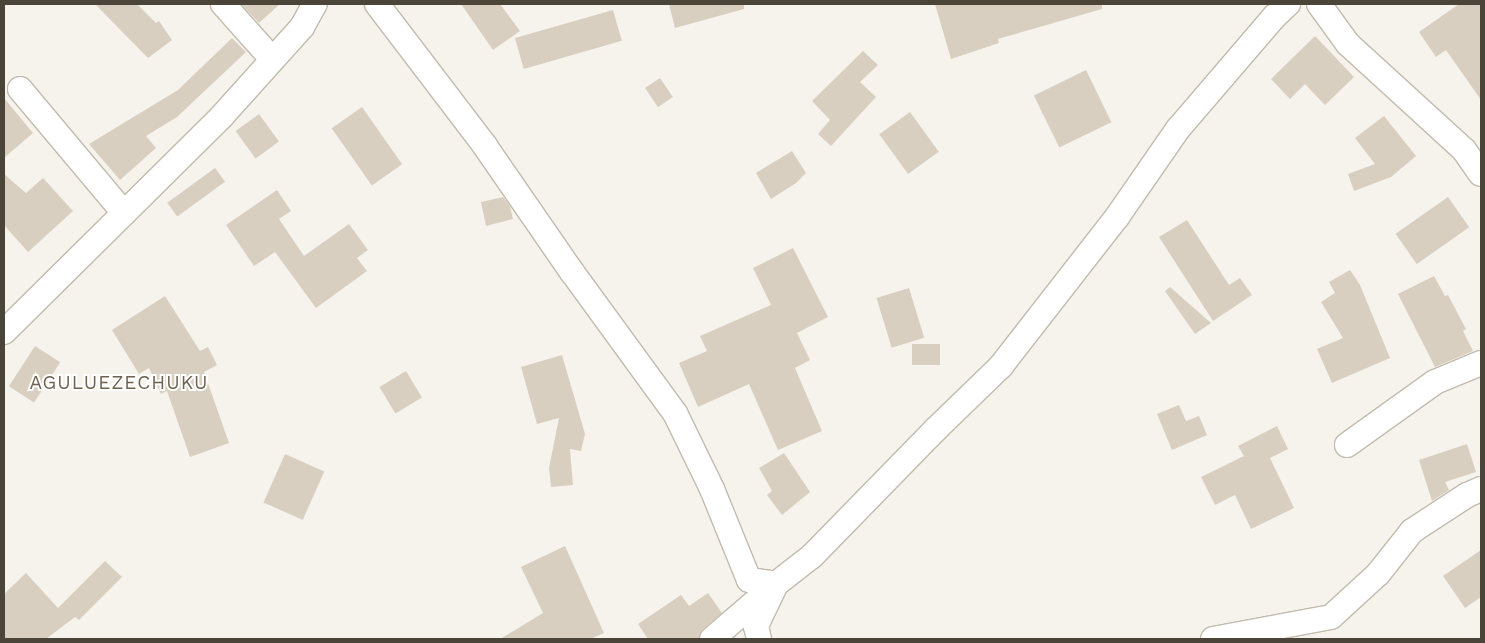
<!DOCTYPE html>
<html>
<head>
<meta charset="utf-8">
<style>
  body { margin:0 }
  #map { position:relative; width:1485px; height:643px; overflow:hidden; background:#f6f3ec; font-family:"Work Sans",sans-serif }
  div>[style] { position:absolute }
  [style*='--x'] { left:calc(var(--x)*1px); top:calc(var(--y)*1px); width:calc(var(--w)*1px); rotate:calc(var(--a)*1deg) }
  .building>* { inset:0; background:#d8cfc1; transform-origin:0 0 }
  .roads { filter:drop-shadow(1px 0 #c2bbae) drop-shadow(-1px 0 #c2bbae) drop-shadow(0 1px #c2bbae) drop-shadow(0 -1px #c2bbae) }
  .minor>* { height:24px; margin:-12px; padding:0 12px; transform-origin:12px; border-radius:12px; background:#fff }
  span { translate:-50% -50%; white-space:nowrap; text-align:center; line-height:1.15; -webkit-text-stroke:4px #fff; paint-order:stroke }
  .quarter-label { font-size:19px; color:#6e6250; letter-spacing:1px }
  .frame { position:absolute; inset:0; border:5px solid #4b4439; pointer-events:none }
</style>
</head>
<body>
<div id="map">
  <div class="building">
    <div style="clip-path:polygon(95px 4px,137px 4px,156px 23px,159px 21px,172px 40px,148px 58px)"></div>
    <div style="clip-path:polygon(241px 4px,280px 4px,259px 23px)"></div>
    <div style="clip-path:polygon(461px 4px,500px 4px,520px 31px,493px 50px)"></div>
    <div style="clip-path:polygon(669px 4px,744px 4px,744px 9px,675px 28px)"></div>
    <div style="clip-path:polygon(935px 4px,1102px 4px,1102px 9px,998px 39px,999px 43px,951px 59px)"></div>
    <div style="clip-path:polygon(1459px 4px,1481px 4px,1481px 100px,1446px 50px,1436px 57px,1419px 32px)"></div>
    <div style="left:613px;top:10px;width:32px;height:102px;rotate:74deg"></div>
    <div style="clip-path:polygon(1315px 36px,1354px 77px,1325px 105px,1305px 84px,1290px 99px,1271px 79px)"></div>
    <div style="clip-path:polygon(232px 38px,246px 52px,177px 117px,146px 136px,156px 148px,120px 180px,89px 144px,178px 90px)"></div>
    <div style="clip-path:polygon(863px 51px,878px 65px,860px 82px,876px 97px,831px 146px,818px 134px,830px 120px,812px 101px)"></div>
    <div style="left:1086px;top:70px;width:58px;height:58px;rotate:64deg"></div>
    <div style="left:660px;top:78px;width:23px;height:18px;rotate:56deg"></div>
    <div style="clip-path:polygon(4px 98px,33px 133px,4px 158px)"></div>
    <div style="left:362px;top:107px;width:70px;height:37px;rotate:55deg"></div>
    <div style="left:910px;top:112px;width:49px;height:38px;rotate:54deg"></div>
    <div style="left:259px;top:114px;width:34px;height:29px;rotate:54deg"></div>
    <div style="clip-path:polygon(1384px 116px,1416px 156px,1391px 177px,1354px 191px,1348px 174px,1375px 164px,1355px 138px)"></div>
    <div style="clip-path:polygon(792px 151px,806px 173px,796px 183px,771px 199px,756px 173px)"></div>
    <div style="left:215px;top:168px;width:17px;height:59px;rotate:54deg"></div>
    <div style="clip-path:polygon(4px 174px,26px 193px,43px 178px,73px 211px,28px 252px,4px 225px)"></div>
    <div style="clip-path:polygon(277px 190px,291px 211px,279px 219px,304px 256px,349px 224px,368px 250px,357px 258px,367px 271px,316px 308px,275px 252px,254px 266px,226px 225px)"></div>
    <div style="clip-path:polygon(503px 197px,510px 206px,513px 219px,486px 226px,481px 202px)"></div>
    <div style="left:1448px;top:197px;width:37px;height:64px;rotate:55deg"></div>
    <div style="clip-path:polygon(1187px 220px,1229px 285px,1240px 278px,1252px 295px,1213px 321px,1159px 237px)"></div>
    <div style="clip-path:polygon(793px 248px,828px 317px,797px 333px,810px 360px,795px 368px,822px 431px,778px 450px,749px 384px,698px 407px,679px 363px,707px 351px,700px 336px,771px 305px,753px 268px)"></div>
    <div style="clip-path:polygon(1350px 270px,1360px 285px,1390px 358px,1332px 383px,1317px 349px,1343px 338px,1321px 302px,1335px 293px,1329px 282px)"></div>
    <div style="clip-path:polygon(1434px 276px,1445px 296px,1448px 295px,1466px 329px,1463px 331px,1473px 351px,1435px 367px,1398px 294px)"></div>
    <div style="clip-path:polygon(1170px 287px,1211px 323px,1195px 334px,1165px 291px)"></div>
    <div style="left:909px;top:288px;width:52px;height:34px;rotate:73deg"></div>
    <div style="clip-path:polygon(165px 296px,200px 351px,208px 347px,217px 365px,204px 372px,229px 443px,190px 457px,167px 391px,161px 394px,149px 368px,139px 374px,112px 330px)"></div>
    <div style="left:940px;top:344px;width:21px;height:28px;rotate:90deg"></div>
    <div style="left:35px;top:346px;width:30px;height:48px;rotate:33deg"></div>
    <div style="clip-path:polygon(562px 355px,585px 434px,581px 451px,570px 449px,573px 485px,551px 487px,549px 468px,559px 418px,537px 424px,521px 367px)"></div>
    <div style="left:406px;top:371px;width:31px;height:31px;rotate:59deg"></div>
    <div style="clip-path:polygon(1179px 405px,1186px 421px,1199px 416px,1207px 435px,1172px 450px,1157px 414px)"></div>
    <div style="clip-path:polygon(1277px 426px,1288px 449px,1270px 458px,1294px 508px,1251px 529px,1235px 495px,1215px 505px,1201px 477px,1244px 456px,1238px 446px)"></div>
    <div style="clip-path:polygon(1467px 444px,1476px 472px,1445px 482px,1449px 490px,1432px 501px,1419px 460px)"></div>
    <div style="clip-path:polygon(784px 453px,810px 492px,782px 515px,767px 495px,772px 491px,759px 468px)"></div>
    <div style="left:285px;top:454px;width:43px;height:53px;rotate:24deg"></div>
    <div style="clip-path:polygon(565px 546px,604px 633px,590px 639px,500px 639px,543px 613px,521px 567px)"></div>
    <div style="clip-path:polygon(1481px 550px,1481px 597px,1465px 608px,1443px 576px)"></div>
    <div style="clip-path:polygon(105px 561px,122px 577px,79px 620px,75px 617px,46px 639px,4px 639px,4px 594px,26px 573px,58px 608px)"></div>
    <div style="clip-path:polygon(708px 593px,722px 613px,703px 629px,699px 639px,648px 639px,638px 624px,681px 595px,689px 606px)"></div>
  </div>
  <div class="roads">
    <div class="minor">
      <div style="--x:223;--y:4;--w:74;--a:48.3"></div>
      <div style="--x:377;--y:4;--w:178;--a:52.7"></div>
      <div style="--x:485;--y:146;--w:153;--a:55.4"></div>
      <div style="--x:572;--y:272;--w:175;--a:53.9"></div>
      <div style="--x:675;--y:413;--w:85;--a:64"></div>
      <div style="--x:712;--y:489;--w:98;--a:67.9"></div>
      <div style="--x:749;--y:580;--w:27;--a:8"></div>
      <div style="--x:776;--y:584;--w:47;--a:115.5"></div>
      <div style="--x:756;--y:626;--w:13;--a:77"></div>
      <div style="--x:1319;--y:4;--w:49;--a:54.1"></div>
      <div style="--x:1348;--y:44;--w:157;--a:42.4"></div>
      <div style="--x:1464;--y:150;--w:29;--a:55"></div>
      <div style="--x:20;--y:89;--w:162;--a:50"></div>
      <div style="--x:4;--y:332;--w:307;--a:-44.7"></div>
      <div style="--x:222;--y:116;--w:120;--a:-48"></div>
      <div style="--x:302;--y:27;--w:26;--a:-61"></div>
      <div style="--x:1347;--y:445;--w:108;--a:-35.6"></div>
      <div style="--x:1435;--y:382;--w:50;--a:-22.4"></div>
      <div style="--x:712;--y:639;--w:84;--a:-40.7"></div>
      <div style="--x:776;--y:584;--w:46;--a:-37.9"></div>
      <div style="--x:812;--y:556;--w:177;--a:-45.7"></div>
      <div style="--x:936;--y:429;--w:91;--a:-44.1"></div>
      <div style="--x:1001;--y:366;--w:189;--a:-52.1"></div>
      <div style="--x:1117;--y:217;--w:107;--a:-55.3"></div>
      <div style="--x:1178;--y:129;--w:149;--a:-49.4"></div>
      <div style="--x:1275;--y:16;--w:18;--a:-43"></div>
      <div style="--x:1213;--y:639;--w:120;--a:-10.6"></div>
      <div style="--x:1331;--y:617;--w:64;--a:-42.5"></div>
      <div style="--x:1378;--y:574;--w:55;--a:-51.7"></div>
      <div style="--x:1412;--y:531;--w:66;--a:-33.2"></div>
      <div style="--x:1467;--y:495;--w:15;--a:-23"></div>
    </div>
  </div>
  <div class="quarter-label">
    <span style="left:119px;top:383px">AGULUEZECHUKU</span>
  </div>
  <div class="frame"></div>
</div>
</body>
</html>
